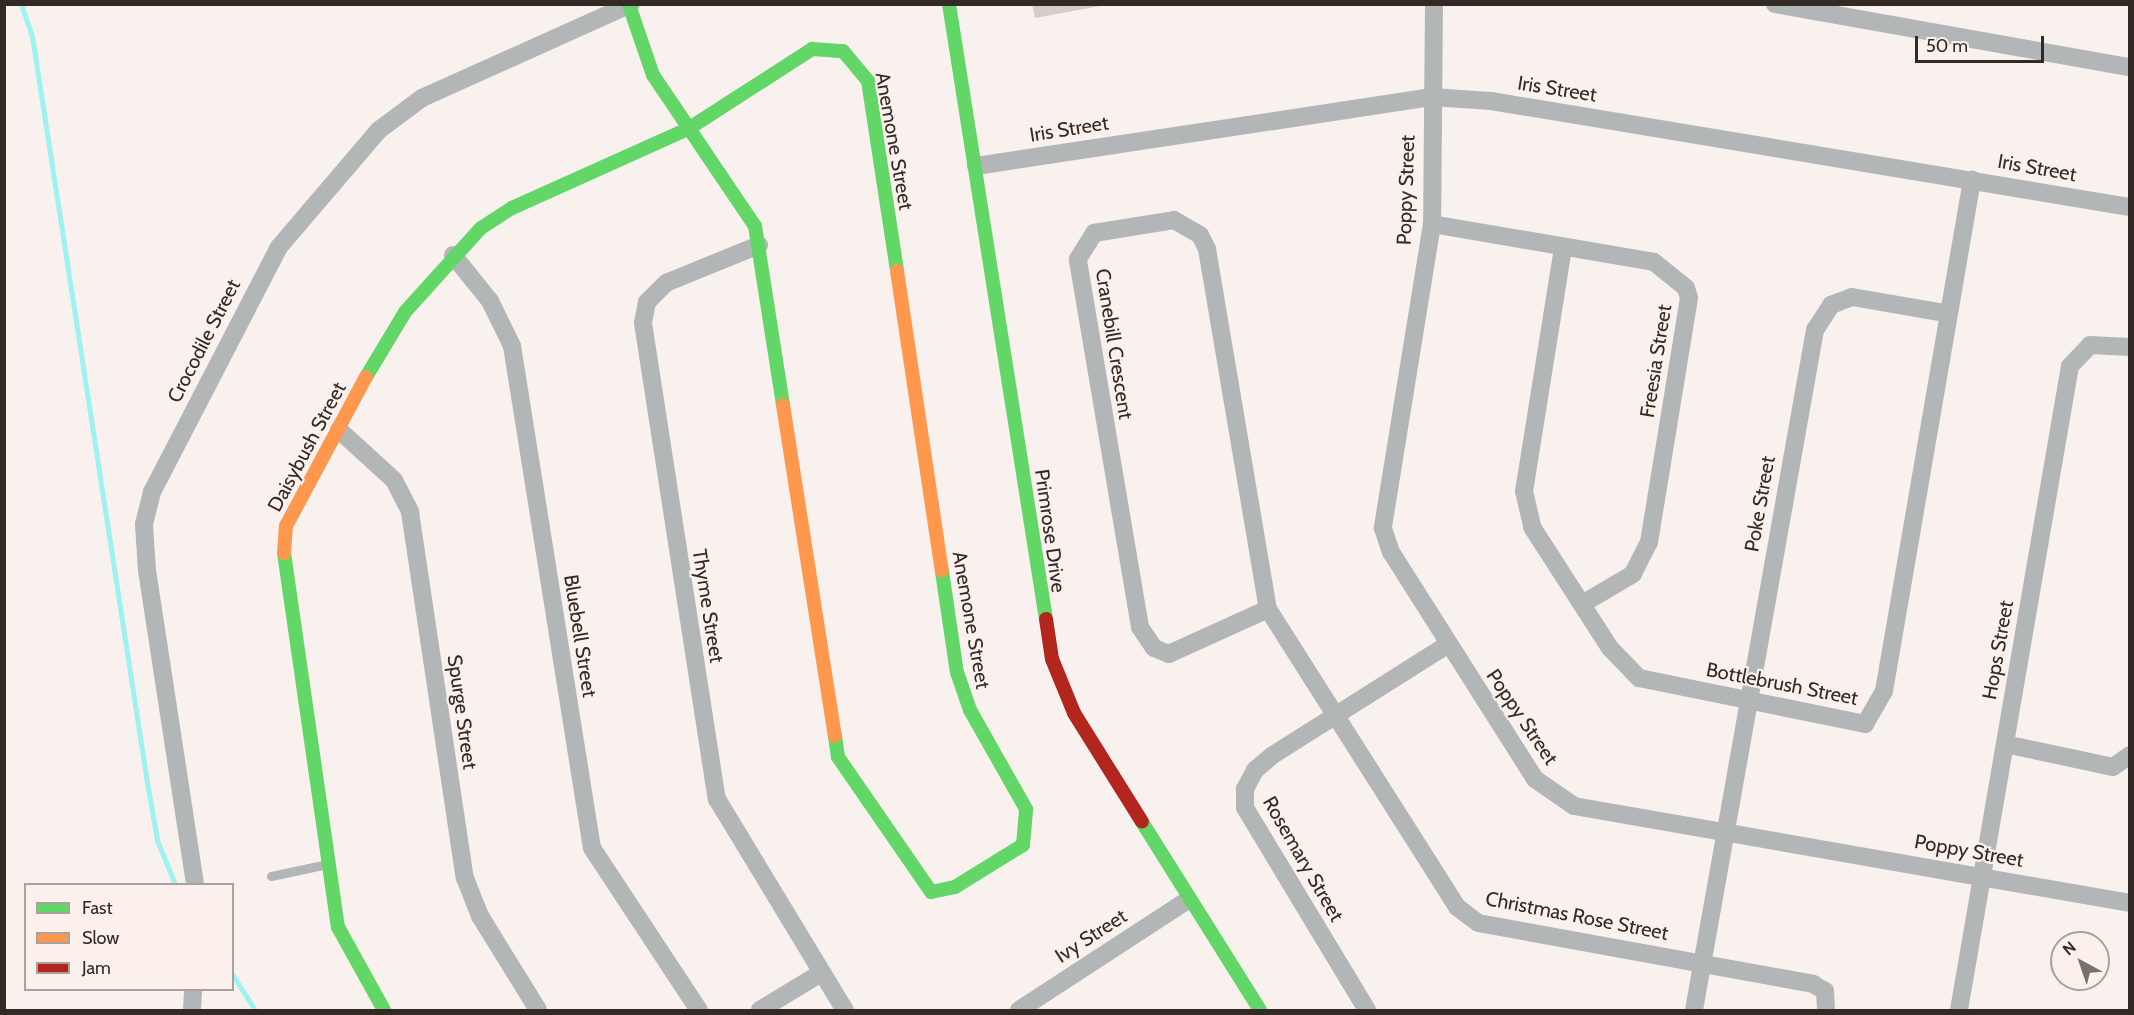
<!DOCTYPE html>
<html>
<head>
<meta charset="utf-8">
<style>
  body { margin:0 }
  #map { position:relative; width:2134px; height:1015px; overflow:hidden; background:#f8f1ee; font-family:Cabin,sans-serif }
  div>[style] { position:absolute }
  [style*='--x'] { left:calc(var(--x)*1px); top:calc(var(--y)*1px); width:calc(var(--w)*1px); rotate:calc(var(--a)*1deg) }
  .stream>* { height:5px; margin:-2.5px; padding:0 2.5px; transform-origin:2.5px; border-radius:2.5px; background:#9ff2f2 }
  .building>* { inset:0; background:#d5cdca }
  .lane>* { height:9px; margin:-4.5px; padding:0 4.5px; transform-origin:4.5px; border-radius:4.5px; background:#b3b6b6 }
  .street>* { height:18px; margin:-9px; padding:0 9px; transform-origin:9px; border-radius:9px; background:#b3b6b6 }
  .fast>* { height:14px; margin:-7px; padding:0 7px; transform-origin:7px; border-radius:7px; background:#63d668 }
  .slow>* { height:14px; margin:-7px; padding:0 7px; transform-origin:7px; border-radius:7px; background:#ff974d }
  .jam>* { height:14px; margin:-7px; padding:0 7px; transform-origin:7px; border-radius:7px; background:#b3261e }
  span { translate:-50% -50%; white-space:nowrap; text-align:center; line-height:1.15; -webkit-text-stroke:4.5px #fbf0eb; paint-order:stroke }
  .street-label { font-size:20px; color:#342a25 }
  .frame { position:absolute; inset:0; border:6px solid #342a25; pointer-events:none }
  .legend { position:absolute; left:24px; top:883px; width:210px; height:108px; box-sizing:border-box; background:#fbf0eb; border:2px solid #aba19c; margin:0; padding:8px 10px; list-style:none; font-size:18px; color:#342a25 }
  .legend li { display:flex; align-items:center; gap:12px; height:30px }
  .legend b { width:30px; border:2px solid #aba19c }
  .north { position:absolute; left:2050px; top:931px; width:60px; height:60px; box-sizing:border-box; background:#fbf0eb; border:2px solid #aba19c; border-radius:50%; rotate:320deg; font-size:16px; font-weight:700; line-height:24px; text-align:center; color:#342a25 }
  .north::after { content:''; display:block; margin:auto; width:21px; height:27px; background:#79706b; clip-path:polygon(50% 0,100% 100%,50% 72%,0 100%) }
  .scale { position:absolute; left:1915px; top:36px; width:129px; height:27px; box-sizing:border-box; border:3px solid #342a25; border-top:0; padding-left:8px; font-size:18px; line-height:21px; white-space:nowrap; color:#342a25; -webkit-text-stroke:4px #fbf0eb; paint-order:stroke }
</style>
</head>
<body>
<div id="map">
  <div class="stream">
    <div style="--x:21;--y:4;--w:34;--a:71"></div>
    <div style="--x:32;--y:36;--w:749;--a:81.24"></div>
    <div style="--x:146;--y:776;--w:65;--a:80.2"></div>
    <div style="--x:157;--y:840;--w:48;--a:67.8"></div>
    <div style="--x:232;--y:974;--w:43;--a:57.4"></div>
  </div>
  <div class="building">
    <div style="clip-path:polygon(1032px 4px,1100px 4px,1100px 6px,1035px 18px)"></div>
  </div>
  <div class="lane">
    <div style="--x:271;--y:876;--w:57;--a:-12.1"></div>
  </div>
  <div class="street">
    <div style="--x:1434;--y:4;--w:220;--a:90.5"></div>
    <div style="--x:1432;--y:224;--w:308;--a:99.2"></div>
    <div style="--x:1383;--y:528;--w:25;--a:72"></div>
    <div style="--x:1391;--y:552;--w:269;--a:57.6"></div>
    <div style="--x:1535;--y:779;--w:47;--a:34.7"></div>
    <div style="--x:1574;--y:806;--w:564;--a:9.9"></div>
    <div style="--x:1775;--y:4;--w:361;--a:10.1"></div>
    <div style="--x:976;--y:166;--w:460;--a:-8.6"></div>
    <div style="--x:1431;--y:97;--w:60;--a:3.8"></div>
    <div style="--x:1491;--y:101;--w:648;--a:9.42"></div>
    <div style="--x:1432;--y:224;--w:225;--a:9.7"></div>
    <div style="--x:1654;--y:262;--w:41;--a:39.1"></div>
    <div style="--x:1686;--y:288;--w:10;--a:73"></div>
    <div style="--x:1689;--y:298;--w:247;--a:99.3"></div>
    <div style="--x:1649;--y:542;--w:36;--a:117"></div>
    <div style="--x:1633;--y:574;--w:59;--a:149.5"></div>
    <div style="--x:759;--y:245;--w:100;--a:157.8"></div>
    <div style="--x:666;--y:283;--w:27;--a:135"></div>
    <div style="--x:647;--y:302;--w:21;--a:101"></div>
    <div style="--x:643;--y:323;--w:482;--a:81.2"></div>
    <div style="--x:717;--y:799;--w:247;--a:58.8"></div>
    <div style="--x:1563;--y:248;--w:246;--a:99.1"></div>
    <div style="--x:1524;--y:491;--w:37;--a:77"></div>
    <div style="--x:1532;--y:527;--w:144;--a:57.2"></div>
    <div style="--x:1610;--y:648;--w:42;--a:46"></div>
    <div style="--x:1639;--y:678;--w:231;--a:11.5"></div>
    <div style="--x:1865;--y:724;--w:38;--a:-60"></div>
    <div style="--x:1884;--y:691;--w:519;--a:-80.23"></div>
    <div style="--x:453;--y:255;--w:59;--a:51.2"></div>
    <div style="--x:490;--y:301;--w:50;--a:63.9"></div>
    <div style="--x:512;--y:346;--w:508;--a:80.95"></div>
    <div style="--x:592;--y:848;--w:194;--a:56.6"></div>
    <div style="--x:339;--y:430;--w:74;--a:42.3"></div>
    <div style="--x:394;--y:480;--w:36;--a:63"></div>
    <div style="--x:410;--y:512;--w:370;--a:81.5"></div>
    <div style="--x:465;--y:878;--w:41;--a:68.5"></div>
    <div style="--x:480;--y:916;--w:110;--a:58.3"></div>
    <div style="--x:1268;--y:609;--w:109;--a:155.6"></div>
    <div style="--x:1169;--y:654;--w:16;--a:-158"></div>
    <div style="--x:1154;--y:648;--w:25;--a:-124"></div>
    <div style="--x:1140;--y:627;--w:373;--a:-99.6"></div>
    <div style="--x:1078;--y:259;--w:31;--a:-58"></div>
    <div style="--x:1094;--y:233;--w:81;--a:-9.2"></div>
    <div style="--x:1174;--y:220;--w:30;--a:30"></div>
    <div style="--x:1200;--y:235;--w:16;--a:63"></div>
    <div style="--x:1207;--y:249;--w:365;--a:80.4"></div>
    <div style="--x:1268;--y:609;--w:353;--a:57.6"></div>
    <div style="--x:1457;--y:907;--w:26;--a:37"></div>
    <div style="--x:1478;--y:923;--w:341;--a:10.3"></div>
    <div style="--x:1813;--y:984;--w:14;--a:30"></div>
    <div style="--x:1825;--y:991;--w:19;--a:87"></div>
    <div style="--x:2005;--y:744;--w:110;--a:12"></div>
    <div style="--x:2113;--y:767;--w:21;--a:-35"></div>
    <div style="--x:195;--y:884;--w:317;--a:-98.7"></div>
    <div style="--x:147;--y:571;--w:47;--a:-93.7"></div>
    <div style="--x:144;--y:524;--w:33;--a:-76"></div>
    <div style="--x:152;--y:492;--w:276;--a:-62.6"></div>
    <div style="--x:279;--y:247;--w:154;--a:-49.5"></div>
    <div style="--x:379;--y:130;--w:54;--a:-36.7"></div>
    <div style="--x:422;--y:98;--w:229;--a:-24.2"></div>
    <div style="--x:192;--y:1010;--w:20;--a:-87"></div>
    <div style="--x:760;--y:1010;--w:71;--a:-31.2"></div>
    <div style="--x:1019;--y:1010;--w:202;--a:-33.1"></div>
    <div style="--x:1367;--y:1010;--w:236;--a:-121.1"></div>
    <div style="--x:1245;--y:808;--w:19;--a:-90"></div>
    <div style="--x:1245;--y:789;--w:21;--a:-62"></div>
    <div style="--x:1255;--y:770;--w:23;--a:-40"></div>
    <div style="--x:1273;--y:755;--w:206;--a:-32.3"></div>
    <div style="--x:1694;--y:1010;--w:691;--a:-79.91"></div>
    <div style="--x:1815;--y:330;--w:30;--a:-57"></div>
    <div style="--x:1831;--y:305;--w:22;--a:-21"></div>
    <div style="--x:1852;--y:297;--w:95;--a:9.7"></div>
    <div style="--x:1959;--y:1010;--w:653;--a:-80.22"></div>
    <div style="--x:2070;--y:366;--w:29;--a:-46"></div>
    <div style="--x:2090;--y:345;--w:40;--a:2.9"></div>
  </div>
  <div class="fast">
    <div style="--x:949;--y:4;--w:623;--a:81.04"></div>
    <div style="--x:629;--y:5;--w:74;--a:71.1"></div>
    <div style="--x:653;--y:75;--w:182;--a:56"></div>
    <div style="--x:755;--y:226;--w:181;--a:81.1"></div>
    <div style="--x:366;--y:377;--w:76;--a:-59"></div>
    <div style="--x:405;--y:312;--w:113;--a:-47.9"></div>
    <div style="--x:481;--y:228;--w:37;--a:-33"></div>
    <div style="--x:512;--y:208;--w:193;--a:-24.2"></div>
    <div style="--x:688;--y:129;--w:148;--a:-32.8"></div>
    <div style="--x:812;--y:49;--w:31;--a:4"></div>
    <div style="--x:843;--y:51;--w:39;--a:50"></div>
    <div style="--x:868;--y:81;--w:192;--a:81.3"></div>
    <div style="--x:284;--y:553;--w:378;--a:81.8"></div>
    <div style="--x:338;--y:927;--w:95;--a:61"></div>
    <div style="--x:835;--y:736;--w:21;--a:82"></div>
    <div style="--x:838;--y:757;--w:164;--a:55.4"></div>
    <div style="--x:931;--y:892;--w:25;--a:-12"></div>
    <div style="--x:955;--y:887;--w:80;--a:-31.7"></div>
    <div style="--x:1023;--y:845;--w:36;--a:-85"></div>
    <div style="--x:1026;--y:809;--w:114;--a:-119.5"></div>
    <div style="--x:970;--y:710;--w:39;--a:-109"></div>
    <div style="--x:957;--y:673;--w:103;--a:-98.4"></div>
    <div style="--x:1142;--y:822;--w:222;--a:57.9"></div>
  </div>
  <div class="slow">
    <div style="--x:897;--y:271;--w:303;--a:81.5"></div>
    <div style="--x:783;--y:405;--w:335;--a:81.1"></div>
    <div style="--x:284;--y:553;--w:27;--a:-86"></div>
    <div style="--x:286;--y:526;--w:169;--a:-61.8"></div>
  </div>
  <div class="jam">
    <div style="--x:1046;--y:619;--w:40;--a:81.5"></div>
    <div style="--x:1052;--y:659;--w:58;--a:67.8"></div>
    <div style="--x:1074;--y:713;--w:128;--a:58"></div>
  </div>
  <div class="street-label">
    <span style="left:1557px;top:89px;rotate:9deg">Iris Street</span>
    <span style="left:1069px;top:129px;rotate:-9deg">Iris Street</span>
    <span style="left:894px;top:141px;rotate:80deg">Anemone Street</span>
    <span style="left:2037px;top:168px;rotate:10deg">Iris Street</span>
    <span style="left:1406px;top:190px;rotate:-88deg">Poppy Street</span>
    <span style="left:204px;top:341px;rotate:-63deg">Crocodile Street</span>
    <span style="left:1114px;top:344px;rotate:81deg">Cranebill Crescent</span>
    <span style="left:1656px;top:361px;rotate:-81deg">Freesia Street</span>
    <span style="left:307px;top:447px;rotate:-62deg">Daisybush Street</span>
    <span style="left:1760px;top:504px;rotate:-80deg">Poke Street</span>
    <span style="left:1050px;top:531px;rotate:82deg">Primrose Drive</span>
    <span style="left:708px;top:606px;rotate:81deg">Thyme Street</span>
    <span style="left:971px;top:620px;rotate:80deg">Anemone Street</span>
    <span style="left:580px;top:636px;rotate:81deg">Bluebell Street</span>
    <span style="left:1998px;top:650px;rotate:-80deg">Hops Street</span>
    <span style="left:1782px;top:684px;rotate:11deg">Bottlebrush Street</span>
    <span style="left:462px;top:712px;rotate:82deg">Spurge Street</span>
    <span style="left:1522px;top:717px;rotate:56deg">Poppy Street</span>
    <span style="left:1969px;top:851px;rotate:10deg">Poppy Street</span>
    <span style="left:1303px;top:859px;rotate:60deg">Rosemary Street</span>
    <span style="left:1577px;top:916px;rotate:11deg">Christmas Rose Street</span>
    <span style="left:1091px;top:936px;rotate:-33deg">Ivy Street</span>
  </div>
  <div class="frame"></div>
  <ul class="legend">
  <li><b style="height:8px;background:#63d668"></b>Fast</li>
  <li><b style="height:8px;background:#ff974d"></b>Slow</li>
  <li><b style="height:8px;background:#b3261e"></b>Jam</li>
  </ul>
  <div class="north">N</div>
  <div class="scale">50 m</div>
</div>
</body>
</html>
